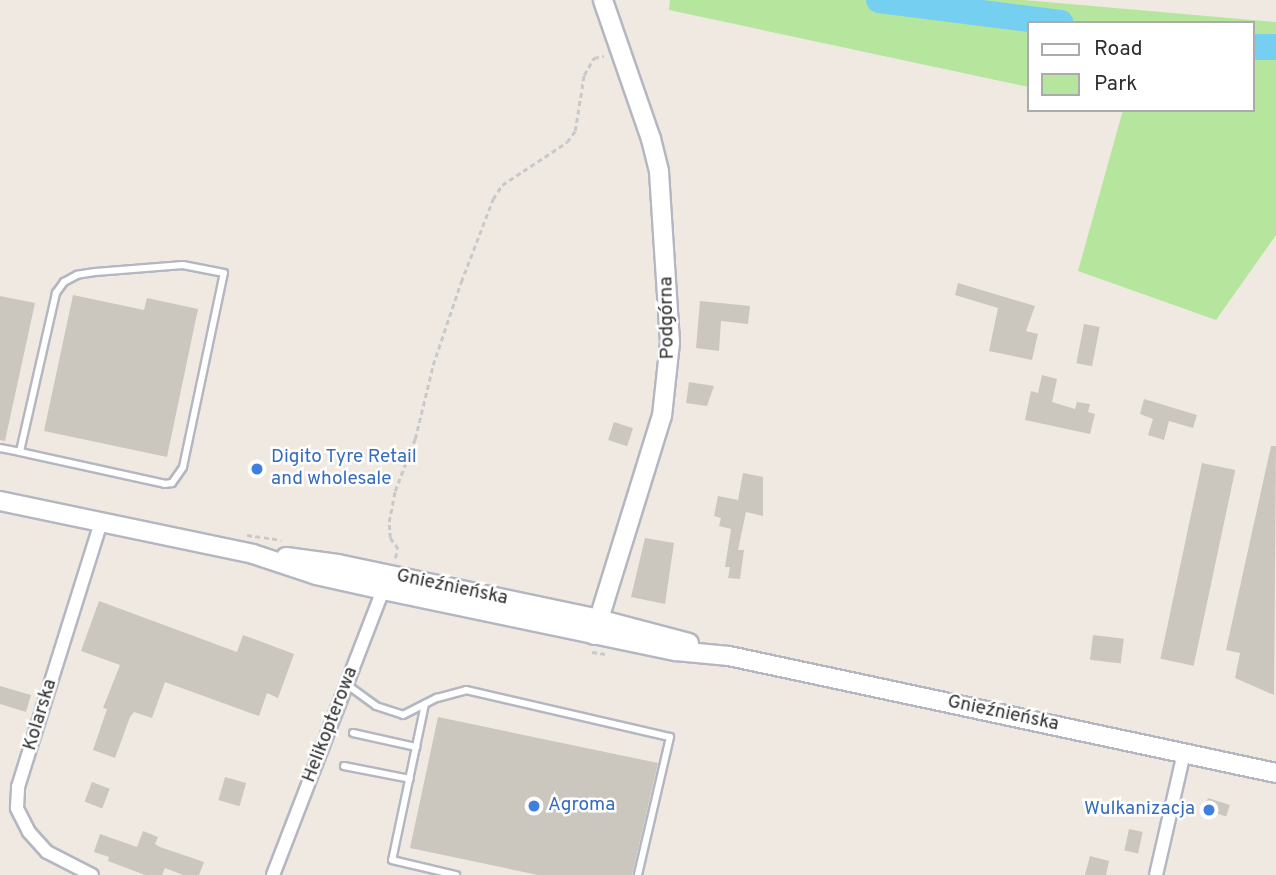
<!DOCTYPE html>
<html>
<head>
<meta charset="utf-8">
<style>
  body { margin:0 }
  #map { position:relative; width:1276px; height:875px; overflow:hidden; background:#efe9e1; font-family:Overpass,sans-serif }
  div>[style] { position:absolute }
  [style*='--x'] { left:calc(var(--x)*1px); top:calc(var(--y)*1px); width:calc(var(--w)*1px); rotate:calc(var(--a)*1deg) }
  .green>* { inset:0; background:#b6e59e }
  .river>* { height:26px; margin:-13px; padding:0 13px; transform-origin:13px; border-radius:13px; background:#75cff0 }
  .building>* { inset:0; background:#cbc7bf; transform-origin:0 0 }
  .path>* { height:2.5px; margin-top:-1.25px; transform-origin:0; background:repeating-linear-gradient(90deg,#c9c9c9 0 5px,transparent 0 8.5px) }
  .roads { filter:drop-shadow(2px 0 #b4b7c1) drop-shadow(-2px 0 #b4b7c1) drop-shadow(0 2px #b4b7c1) drop-shadow(0 -2px #b4b7c1) }
  .lane>* { height:6px; margin:-3px; padding:0 3px; transform-origin:3px; border-radius:3px; background:#fff }
  .street>* { height:12px; margin:-6px; padding:0 6px; transform-origin:6px; border-radius:6px; background:#fff }
  .secondary>* { height:18px; margin:-9px; padding:0 9px; transform-origin:9px; border-radius:9px; background:#fff }
  .dots>* { width:19px; height:19px; translate:-50% -50%; box-sizing:border-box; border:4px solid #fff; border-radius:50% }
  span { translate:-50% -50%; white-space:nowrap; text-align:center; line-height:1.15; -webkit-text-stroke:5px #fff; paint-order:stroke }
  .street-label { font-size:19px; color:#2e2e2e }
  .shop-label { font-size:19px; color:#366cbe }
  .left { translate:0 -50%; text-align:left }
  .right { translate:-100% -50%; text-align:right }
  .legend { position:absolute; left:1027px; top:21px; width:228px; height:91px; box-sizing:border-box; background:#fff; border:2px solid #ababab; margin:0; padding:9px 12px; list-style:none; font-size:21px; color:#2e2e2e }
  .legend li { display:flex; align-items:center; gap:14px; height:35px }
  .legend b { width:35px; border:2px solid #ababab }
</style>
</head>
<body>
<div id="map">
  <div class="green">
    <div style="clip-path:polygon(670px 0,1024px 0,1276px 22px,1276px 235px,1216px 320px,1078px 271px,1123px 110px,1253px 110px,1253px 23px,1029px 23px,1029px 87px,669px 10px)"></div>
  </div>
  <div class="river">
    <div style="--x:879;--y:0;--w:183;--a:7.2"></div>
    <div style="--x:1253;--y:47;--w:23;--a:0"></div>
  </div>
  <div class="building">
    <div style="clip-path:polygon(958px 283px,1035px 306px,1026px 331px,1038px 334px,1032px 360px,989px 351px,998px 308px,955px 295px)"></div>
    <div style="clip-path:polygon(73px 295px,144px 310px,147px 298px,198px 309px,167px 457px,44px 431px)"></div>
    <div style="clip-path:polygon(0 296px,35px 303px,5px 441px,0 440px)"></div>
    <div style="clip-path:polygon(700px 301px,750px 306px,748px 324px,721px 321px,719px 351px,696px 348px)"></div>
    <div style="left:1084px;top:324px;width:16px;height:40px;rotate:11deg"></div>
    <div style="clip-path:polygon(1042px 375px,1057px 379px,1052px 402px,1075px 409px,1077px 402px,1090px 404px,1088px 412px,1095px 414px,1090px 434px,1025px 420px,1031px 391px,1038px 393px)"></div>
    <div style="clip-path:polygon(689px 382px,714px 386px,707px 406px,686px 403px)"></div>
    <div style="clip-path:polygon(1144px 399px,1197px 415px,1193px 428px,1169px 421px,1164px 440px,1148px 435px,1153px 419px,1140px 414px)"></div>
    <div style="left:614px;top:422px;width:20px;height:19px;rotate:18deg"></div>
    <div style="clip-path:polygon(1271px 446px,1276px 446px,1274px 695px,1235px 678px,1240px 653px,1226px 650px)"></div>
    <div style="left:1202px;top:463px;width:34px;height:200px;rotate:12deg"></div>
    <div style="clip-path:polygon(743px 473px,763px 477px,763px 516px,746px 512px,738px 550px,744px 550px,740px 579px,728px 578px,730px 567px,725px 567px,731px 529px,719px 526px,721px 518px,714px 516px,718px 496px,738px 500px)"></div>
    <div style="clip-path:polygon(645px 538px,674px 543px,665px 604px,631px 597px)"></div>
    <div style="clip-path:polygon(99px 601px,237px 652px,243px 635px,294px 654px,278px 698px,267px 693px,259px 716px,165px 682px,152px 718px,134px 712px,130px 717px,115px 758px,93px 750px,107px 709px,103px 708px,120px 665px,81px 651px)"></div>
    <div style="left:1093px;top:635px;width:31px;height:25px;rotate:7deg"></div>
    <div style="clip-path:polygon(0 686px,31px 695px,26px 712px,0 704px)"></div>
    <div style="clip-path:polygon(438px 717px,658px 763px,632px 875px,538px 875px,410px 848px)"></div>
    <div style="left:225px;top:777px;width:22px;height:24px;rotate:16deg"></div>
    <div style="left:92px;top:782px;width:19px;height:21px;rotate:21deg"></div>
    <div style="left:1208px;top:798px;width:23px;height:12px;rotate:18deg"></div>
    <div style="left:1129px;top:829px;width:14px;height:22px;rotate:12deg"></div>
    <div style="clip-path:polygon(143px 831px,158px 837px,155px 844px,160px 847px,204px 862px,199px 875px,183px 875px,165px 868px,162px 875px,145px 875px,108px 861px,109px 857px,94px 852px,100px 834px,137px 847px)"></div>
    <div style="clip-path:polygon(1090px 856px,1109px 861px,1106px 875px,1085px 875px)"></div>
  </div>
  <div class="path">
    <div style="--x:247;--y:535;--w:35;--a:8"></div>
    <div style="--x:395;--y:558;--w:9;--a:-72"></div>
    <div style="--x:398;--y:549;--w:14;--a:-126"></div>
    <div style="--x:390;--y:538;--w:16;--a:-94"></div>
    <div style="--x:389;--y:522;--w:32;--a:-79"></div>
    <div style="--x:395;--y:491;--w:56;--a:-69"></div>
    <div style="--x:415;--y:439;--w:76;--a:-76.3"></div>
    <div style="--x:433;--y:365;--w:88;--a:-71.4"></div>
    <div style="--x:461;--y:282;--w:89;--a:-68.9"></div>
    <div style="--x:493;--y:199;--w:17;--a:-57"></div>
    <div style="--x:502;--y:185;--w:78;--a:-33.5"></div>
    <div style="--x:567;--y:142;--w:14;--a:-54"></div>
    <div style="--x:575;--y:131;--w:57;--a:-80.9"></div>
    <div style="--x:584;--y:75;--w:20;--a:-60"></div>
    <div style="--x:594;--y:58;--w:10;--a:-11"></div>
    <div style="--x:592;--y:652;--w:14;--a:8"></div>
  </div>
  <div class="roads">
    <div class="lane">
      <div style="--x:0;--y:448;--w:20;--a:11"></div>
      <div style="--x:20;--y:452;--w:148;--a:12.4"></div>
      <div style="--x:165;--y:484;--w:7;--a:-8"></div>
      <div style="--x:172;--y:483;--w:19;--a:-55"></div>
      <div style="--x:183;--y:467;--w:198;--a:-78.1"></div>
      <div style="--x:224;--y:273;--w:42;--a:-169"></div>
      <div style="--x:183;--y:265;--w:88;--a:175.5"></div>
      <div style="--x:95;--y:272;--w:18;--a:171"></div>
      <div style="--x:77;--y:275;--w:15;--a:152"></div>
      <div style="--x:64;--y:282;--w:14;--a:126"></div>
      <div style="--x:56;--y:293;--w:163;--a:102.8"></div>
      <div style="--x:346;--y:684;--w:37;--a:36"></div>
      <div style="--x:376;--y:706;--w:28;--a:18"></div>
      <div style="--x:403;--y:715;--w:38;--a:-27"></div>
      <div style="--x:437;--y:698;--w:30;--a:-15"></div>
      <div style="--x:466;--y:690;--w:209;--a:13"></div>
      <div style="--x:670;--y:737;--w:142;--a:103.1"></div>
      <div style="--x:425;--y:704;--w:159;--a:101.9"></div>
      <div style="--x:392;--y:860;--w:66;--a:13.2"></div>
      <div style="--x:353;--y:733;--w:65;--a:12.5"></div>
      <div style="--x:344;--y:766;--w:67;--a:11.1"></div>
    </div>
    <div class="street">
      <div style="--x:92;--y:875;--w:51;--a:-152.9"></div>
      <div style="--x:47;--y:852;--w:27;--a:-132"></div>
      <div style="--x:29;--y:832;--w:27;--a:-117"></div>
      <div style="--x:17;--y:808;--w:21;--a:-87"></div>
      <div style="--x:18;--y:787;--w:278;--a:-72.6"></div>
      <div style="--x:273;--y:875;--w:311;--a:-68.9"></div>
      <div style="--x:1156;--y:875;--w:125;--a:-77.1"></div>
    </div>
    <div class="secondary">
      <div style="--x:0;--y:501;--w:258;--a:11.8"></div>
      <div style="--x:253;--y:554;--w:66;--a:18.4"></div>
      <div style="--x:316;--y:575;--w:69;--a:12.6"></div>
      <div style="--x:383;--y:590;--w:299;--a:11.8"></div>
      <div style="--x:676;--y:651;--w:53;--a:5.4"></div>
      <div style="--x:729;--y:656;--w:559;--a:12.07"></div>
      <div style="--x:286;--y:557;--w:52;--a:7.7"></div>
      <div style="--x:338;--y:564;--w:266;--a:11.9"></div>
      <div style="--x:598;--y:619;--w:94;--a:14.8"></div>
      <div style="--x:594;--y:635;--w:229;--a:-72.8"></div>
      <div style="--x:662;--y:416;--w:74;--a:-83.8"></div>
      <div style="--x:670;--y:342;--w:171;--a:-93.7"></div>
      <div style="--x:659;--y:171;--w:33;--a:-104"></div>
      <div style="--x:651;--y:139;--w:147;--a:-109.1"></div>
    </div>
  </div>
  <div class="dots">
    <div style="left:257px;top:469px;background:#3f7fe0"></div>
    <div style="left:534px;top:806px;background:#3f7fe0"></div>
    <div style="left:1209px;top:810px;background:#3f7fe0"></div>
  </div>
  <div class="street-label">
    <span style="left:668px;top:318px;rotate:-91deg">Podgórna</span>
    <span style="left:452px;top:588px;rotate:12deg">Gnieźnieńska</span>
    <span style="left:1003px;top:714px;rotate:12deg">Gnieźnieńska</span>
    <span style="left:41px;top:715px;rotate:-73deg">Kolarska</span>
    <span style="left:331px;top:725px;rotate:-69deg">Helikopterowa</span>
  </div>
  <div class="shop-label">
    <span class="left" style="left:271px;top:469px">Digito Tyre Retail<br>and wholesale</span>
    <span class="left" style="left:548px;top:806px">Agroma</span>
    <span class="right" style="left:1195px;top:810px">Wulkanizacja</span>
  </div>
  <ul class="legend">
  <li><b style="height:9px;background:#fff"></b>Road</li>
  <li><b style="height:19px;background:#b6e59e"></b>Park</li>
  </ul>
</div>
</body>
</html>
